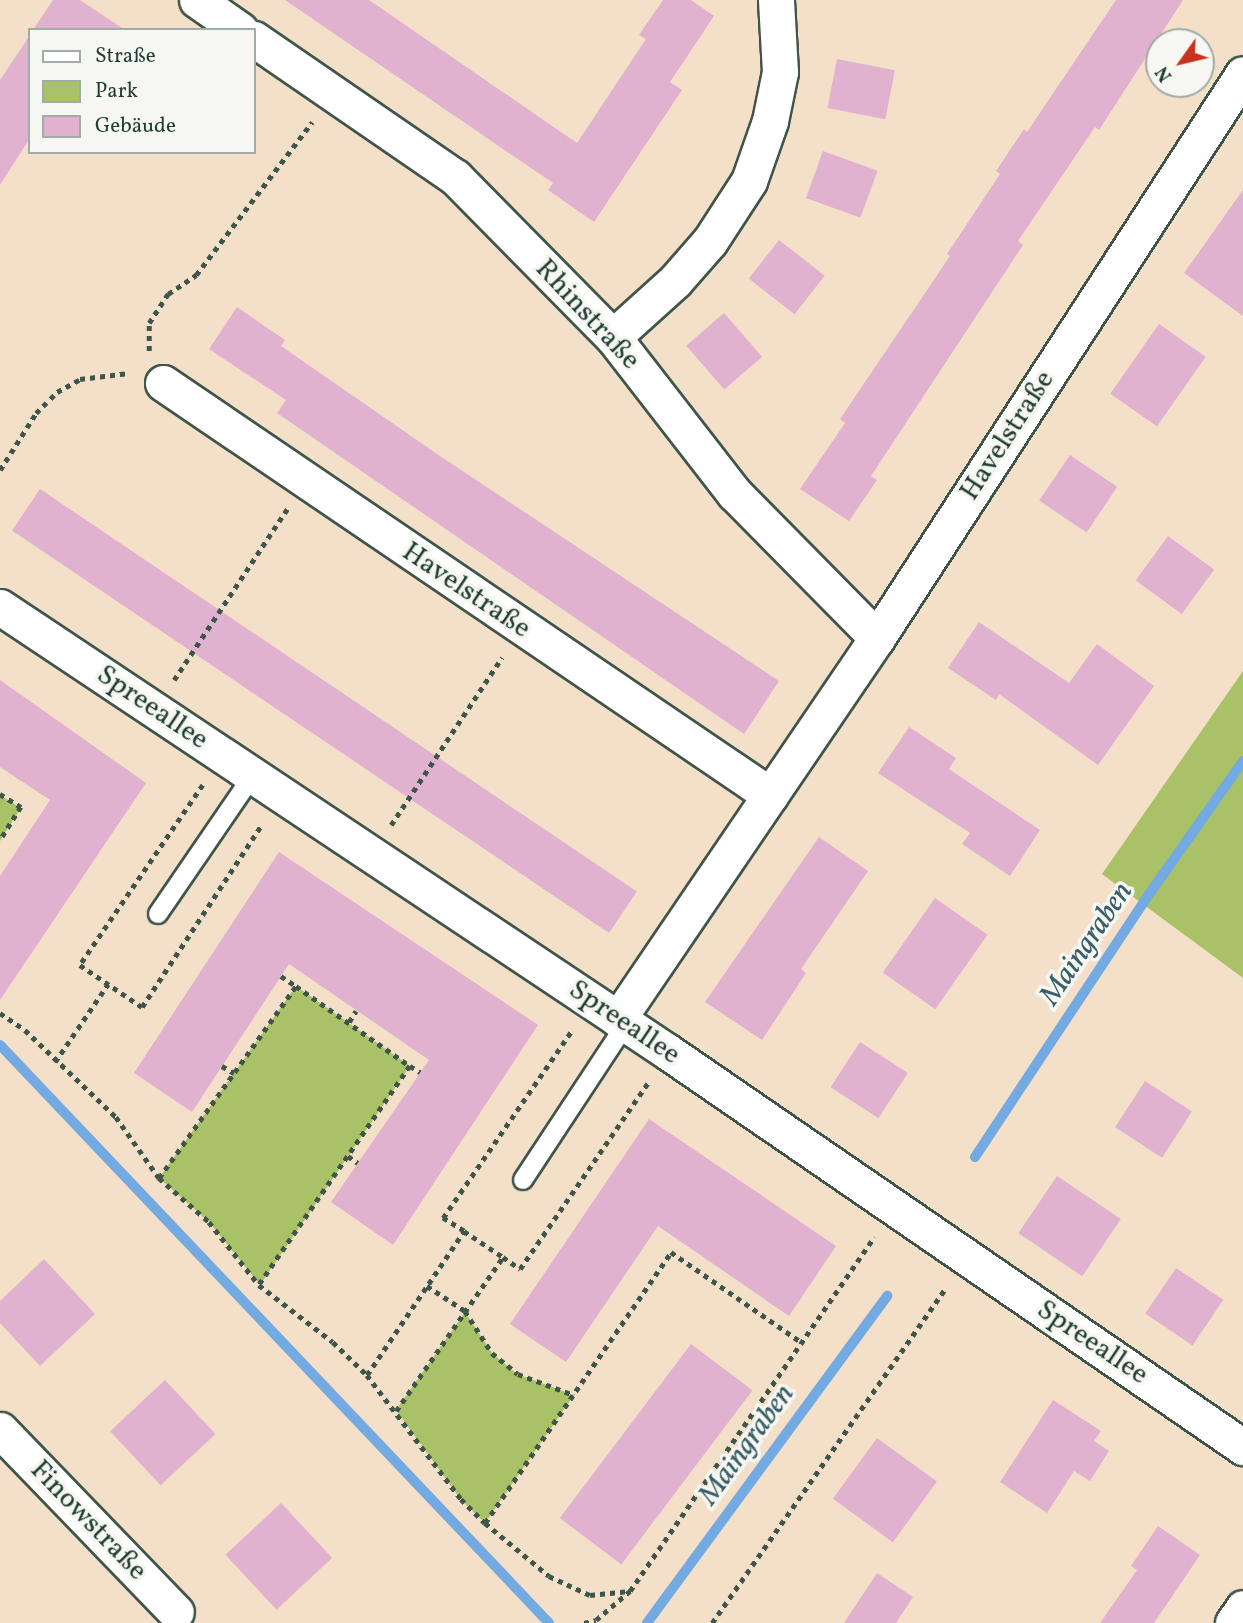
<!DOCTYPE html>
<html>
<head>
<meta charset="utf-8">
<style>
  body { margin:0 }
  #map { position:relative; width:1243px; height:1623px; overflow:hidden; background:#f4e0c9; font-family:Vollkorn,serif }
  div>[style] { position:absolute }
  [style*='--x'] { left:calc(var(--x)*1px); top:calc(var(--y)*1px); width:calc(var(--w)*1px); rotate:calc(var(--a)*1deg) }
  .green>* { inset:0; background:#a9c167 }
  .stream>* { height:10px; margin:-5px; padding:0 5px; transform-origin:5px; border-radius:5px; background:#72aae1 }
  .building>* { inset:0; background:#e0b2d0; transform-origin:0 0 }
  .path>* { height:4.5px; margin-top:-2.25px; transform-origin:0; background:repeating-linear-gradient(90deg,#3f554a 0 5px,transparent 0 10px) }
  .roads { filter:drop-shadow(2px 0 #3f554a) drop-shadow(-2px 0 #3f554a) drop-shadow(0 2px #3f554a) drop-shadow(0 -2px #3f554a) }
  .lane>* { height:18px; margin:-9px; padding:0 9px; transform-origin:9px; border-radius:9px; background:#fff }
  .street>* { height:35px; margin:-17.5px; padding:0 17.5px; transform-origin:17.5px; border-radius:17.5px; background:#fff }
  span { translate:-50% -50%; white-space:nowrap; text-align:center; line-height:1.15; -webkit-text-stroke:7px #f6f6f2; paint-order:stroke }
  .street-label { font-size:28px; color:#1f3d34 }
  .water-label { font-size:30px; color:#385e68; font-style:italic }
  .legend { position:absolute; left:28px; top:28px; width:228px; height:126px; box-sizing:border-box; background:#f6f6f2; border:2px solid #a0aca6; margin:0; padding:9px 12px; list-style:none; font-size:21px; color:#1f3d34 }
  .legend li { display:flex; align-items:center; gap:14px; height:35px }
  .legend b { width:35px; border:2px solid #a0aca6 }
  .north { position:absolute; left:1145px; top:28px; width:70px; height:70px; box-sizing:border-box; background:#f6f6f2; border:2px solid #a0aca6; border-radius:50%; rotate:236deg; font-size:19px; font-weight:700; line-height:28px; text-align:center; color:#1f3d34 }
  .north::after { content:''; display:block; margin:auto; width:24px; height:32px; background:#c8321e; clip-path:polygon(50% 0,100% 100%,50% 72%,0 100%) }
</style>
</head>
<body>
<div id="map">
  <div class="green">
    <div style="clip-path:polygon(1243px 671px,1243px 978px,1102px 874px)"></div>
    <div style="clip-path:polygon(0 795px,21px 808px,0 841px)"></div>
    <div style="clip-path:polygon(296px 986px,410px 1066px,260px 1285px,209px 1222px,159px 1178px)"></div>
    <div style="clip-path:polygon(465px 1312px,492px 1353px,517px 1374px,574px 1395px,485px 1523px,461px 1500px,396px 1410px)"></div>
  </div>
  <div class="stream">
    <div style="--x:0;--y:1045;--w:797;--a:46.47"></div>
    <div style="--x:975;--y:1157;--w:308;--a:-56.5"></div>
    <div style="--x:1145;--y:900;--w:170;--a:-54.8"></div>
    <div style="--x:647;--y:1623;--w:406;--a:-53.7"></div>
  </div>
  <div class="building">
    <div style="clip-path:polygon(53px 0,80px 0,125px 30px,33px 30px)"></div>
    <div style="clip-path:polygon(285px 0,369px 0,577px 143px,646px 39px,639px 35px,663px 0,691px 0,714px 16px,670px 82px,682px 90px,594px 222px,548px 190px,553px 183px)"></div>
    <div style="clip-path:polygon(1116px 0,1183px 0,1099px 130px,1095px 127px,1018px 241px,1023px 245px,871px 476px,877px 480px,849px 521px,800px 489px,845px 423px,840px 419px,950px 256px,947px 254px,1000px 174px,996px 171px,1024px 129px,1027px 132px)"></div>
    <div style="clip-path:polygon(30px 35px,30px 138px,0 185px,0 80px)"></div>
    <div style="left:837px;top:59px;width:59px;height:50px;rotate:11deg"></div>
    <div style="left:823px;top:151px;width:58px;height:50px;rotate:20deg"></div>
    <div style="clip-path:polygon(1243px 190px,1243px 316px,1184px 273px)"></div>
    <div style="left:779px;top:240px;width:58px;height:49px;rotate:38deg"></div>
    <div style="clip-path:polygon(237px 307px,285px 340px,281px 346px,440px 456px,779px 681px,744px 734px,277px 413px,286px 400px,209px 349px)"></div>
    <div style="left:724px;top:313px;width:58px;height:50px;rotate:49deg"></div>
    <div style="left:1159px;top:324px;width:57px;height:85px;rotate:35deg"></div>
    <div style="left:1070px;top:455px;width:57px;height:55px;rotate:34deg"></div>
    <div style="left:40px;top:489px;width:720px;height:50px;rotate:34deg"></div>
    <div style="left:1168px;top:536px;width:57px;height:55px;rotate:36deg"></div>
    <div style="clip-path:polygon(979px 622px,1069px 683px,1097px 644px,1154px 686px,1098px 765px,999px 694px,996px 700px,948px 668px)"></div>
    <div style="clip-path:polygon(0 680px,146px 783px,0 1000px,0 876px,50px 800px,0 767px)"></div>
    <div style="clip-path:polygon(909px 727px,956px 758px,949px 769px,1040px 830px,1010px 876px,962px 844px,970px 833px,878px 773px)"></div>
    <div style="clip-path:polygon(819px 837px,868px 871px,801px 969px,806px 973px,762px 1040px,705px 1002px)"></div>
    <div style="clip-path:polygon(279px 852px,538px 1025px,393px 1245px,331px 1202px,429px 1060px,289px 964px,192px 1112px,134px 1073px)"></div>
    <div style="left:935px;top:898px;width:64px;height:91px;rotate:35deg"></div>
    <div style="left:860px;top:1042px;width:57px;height:54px;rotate:33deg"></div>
    <div style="left:1145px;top:1081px;width:56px;height:55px;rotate:33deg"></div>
    <div style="clip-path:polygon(649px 1119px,836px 1246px,789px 1316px,658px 1226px,566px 1362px,510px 1324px)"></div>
    <div style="left:1057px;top:1176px;width:77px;height:69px;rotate:34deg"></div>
    <div style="clip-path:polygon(44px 1259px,95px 1314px,40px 1366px,0 1323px,0 1301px)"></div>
    <div style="left:1176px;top:1268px;width:57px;height:55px;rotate:34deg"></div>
    <div style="left:691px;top:1344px;width:77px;height:218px;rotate:37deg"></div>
    <div style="left:165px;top:1380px;width:74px;height:75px;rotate:47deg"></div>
    <div style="clip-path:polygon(1053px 1400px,1101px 1431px,1094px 1441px,1109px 1451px,1090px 1481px,1074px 1471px,1047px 1513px,1000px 1482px)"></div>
    <div style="left:877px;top:1438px;width:74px;height:75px;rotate:36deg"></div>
    <div style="left:281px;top:1503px;width:75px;height:76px;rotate:47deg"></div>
    <div style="clip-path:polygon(1158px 1526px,1200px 1555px,1154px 1623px,1100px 1623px,1137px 1570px,1131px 1566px)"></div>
    <div style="clip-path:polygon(877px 1573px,913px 1597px,896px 1623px,844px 1623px)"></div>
  </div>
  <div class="path">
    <div style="--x:149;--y:351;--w:28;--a:-90"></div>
    <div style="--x:149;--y:323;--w:35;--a:-57"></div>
    <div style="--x:168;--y:294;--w:34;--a:-34"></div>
    <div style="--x:196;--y:275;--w:192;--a:-52.8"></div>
    <div style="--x:0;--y:470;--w:67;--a:-57.7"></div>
    <div style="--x:36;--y:413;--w:30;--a:-45"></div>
    <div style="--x:57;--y:392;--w:26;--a:-29"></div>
    <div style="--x:80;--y:379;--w:49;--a:-7"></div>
    <div style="--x:174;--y:680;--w:205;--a:-56.5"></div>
    <div style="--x:203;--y:785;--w:218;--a:124.3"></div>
    <div style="--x:80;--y:965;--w:75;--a:34.1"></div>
    <div style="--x:142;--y:1007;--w:219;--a:-56.7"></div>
    <div style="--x:0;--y:794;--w:25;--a:32"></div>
    <div style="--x:21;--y:807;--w:40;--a:122"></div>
    <div style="--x:391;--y:825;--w:201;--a:-56.5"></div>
    <div style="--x:281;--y:976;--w:18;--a:34"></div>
    <div style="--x:0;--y:1013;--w:30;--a:34"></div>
    <div style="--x:25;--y:1030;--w:126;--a:43.7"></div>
    <div style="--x:116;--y:1117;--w:75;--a:54.8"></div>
    <div style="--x:159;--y:1178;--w:67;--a:41.3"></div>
    <div style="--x:209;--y:1222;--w:80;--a:51.6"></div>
    <div style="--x:259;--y:1285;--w:93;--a:37.6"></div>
    <div style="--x:333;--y:1342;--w:47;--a:44.1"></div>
    <div style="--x:367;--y:1375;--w:156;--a:52.8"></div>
    <div style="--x:461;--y:1499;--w:34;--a:45"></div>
    <div style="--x:485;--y:1523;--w:83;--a:39.6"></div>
    <div style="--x:549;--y:1576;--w:45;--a:24.9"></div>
    <div style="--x:590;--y:1595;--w:40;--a:-5.7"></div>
    <div style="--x:349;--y:1022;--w:13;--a:-58"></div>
    <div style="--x:55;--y:1062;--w:94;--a:-55.8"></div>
    <div style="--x:222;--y:1066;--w:14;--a:30"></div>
    <div style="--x:410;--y:1066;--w:12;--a:31"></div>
    <div style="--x:348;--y:1156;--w:12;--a:35"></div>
    <div style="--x:159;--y:1178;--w:236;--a:-54.5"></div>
    <div style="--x:296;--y:986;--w:139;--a:35.1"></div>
    <div style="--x:410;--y:1066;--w:266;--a:124.6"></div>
    <div style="--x:464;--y:1231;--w:47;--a:33.7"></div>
    <div style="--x:427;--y:1286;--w:45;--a:33.3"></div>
    <div style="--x:465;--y:1311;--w:50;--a:57.3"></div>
    <div style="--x:492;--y:1353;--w:33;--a:39"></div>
    <div style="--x:518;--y:1374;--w:60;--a:20.6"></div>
    <div style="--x:367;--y:1375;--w:174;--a:-56"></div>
    <div style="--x:464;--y:1231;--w:25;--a:-148"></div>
    <div style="--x:443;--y:1218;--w:229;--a:-55.5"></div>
    <div style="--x:396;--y:1411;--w:188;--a:-55.2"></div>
    <div style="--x:503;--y:1257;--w:21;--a:35"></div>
    <div style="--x:520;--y:1269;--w:229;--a:-55.5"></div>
    <div style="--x:485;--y:1523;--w:329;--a:-55.5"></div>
    <div style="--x:671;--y:1252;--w:158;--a:34.7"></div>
    <div style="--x:584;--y:1623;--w:12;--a:-14"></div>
    <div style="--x:596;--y:1620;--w:45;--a:-40.5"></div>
    <div style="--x:630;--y:1591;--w:430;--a:-55.4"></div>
    <div style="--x:712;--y:1623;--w:409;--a:-55.1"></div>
  </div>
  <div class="roads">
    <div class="lane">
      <div style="--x:158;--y:914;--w:168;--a:-55.6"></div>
      <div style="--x:523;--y:1180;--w:187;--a:-56.6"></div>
    </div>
    <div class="street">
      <div style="--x:197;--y:0;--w:52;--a:34.9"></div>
      <div style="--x:254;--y:39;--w:244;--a:34.5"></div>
      <div style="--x:455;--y:177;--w:225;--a:45.4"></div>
      <div style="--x:613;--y:337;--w:199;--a:52.2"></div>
      <div style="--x:735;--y:494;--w:202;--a:45.4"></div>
      <div style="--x:613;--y:337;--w:84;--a:-42.1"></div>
      <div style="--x:675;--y:281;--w:53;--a:-48.8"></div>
      <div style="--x:710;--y:241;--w:72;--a:-57"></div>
      <div style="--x:749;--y:181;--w:64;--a:-70.7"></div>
      <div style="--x:770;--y:121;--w:50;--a:-78.5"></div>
      <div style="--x:780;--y:72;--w:72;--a:-93.2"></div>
      <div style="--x:163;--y:383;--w:734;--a:34.17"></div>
      <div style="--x:0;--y:607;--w:803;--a:33.67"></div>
      <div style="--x:668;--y:1052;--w:698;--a:34.49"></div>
      <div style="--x:618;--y:1019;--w:461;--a:-55.8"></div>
      <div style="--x:877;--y:638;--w:672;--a:-57.02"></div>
      <div style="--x:0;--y:1430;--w:253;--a:46"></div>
      <div style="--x:1233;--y:1623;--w:18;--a:-56"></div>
    </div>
  </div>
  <div class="street-label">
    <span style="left:587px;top:315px;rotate:47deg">Rhinstraße</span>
    <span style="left:1008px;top:436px;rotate:-57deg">Havelstraße</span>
    <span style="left:466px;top:591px;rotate:34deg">Havelstraße</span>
    <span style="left:152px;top:708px;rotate:34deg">Spreeallee</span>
    <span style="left:624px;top:1023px;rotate:34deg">Spreeallee</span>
    <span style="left:1092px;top:1343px;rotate:34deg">Spreeallee</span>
    <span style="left:88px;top:1521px;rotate:46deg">Finowstraße</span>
  </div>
  <div class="water-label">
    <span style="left:1087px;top:944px;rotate:-56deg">Maingraben</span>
    <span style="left:747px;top:1445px;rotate:-54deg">Maingraben</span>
  </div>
  <ul class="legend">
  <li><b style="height:9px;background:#fff"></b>Straße</li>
  <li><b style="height:19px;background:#a9c167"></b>Park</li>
  <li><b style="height:19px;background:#e0b2d0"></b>Gebäude</li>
  </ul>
  <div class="north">N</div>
</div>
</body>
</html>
